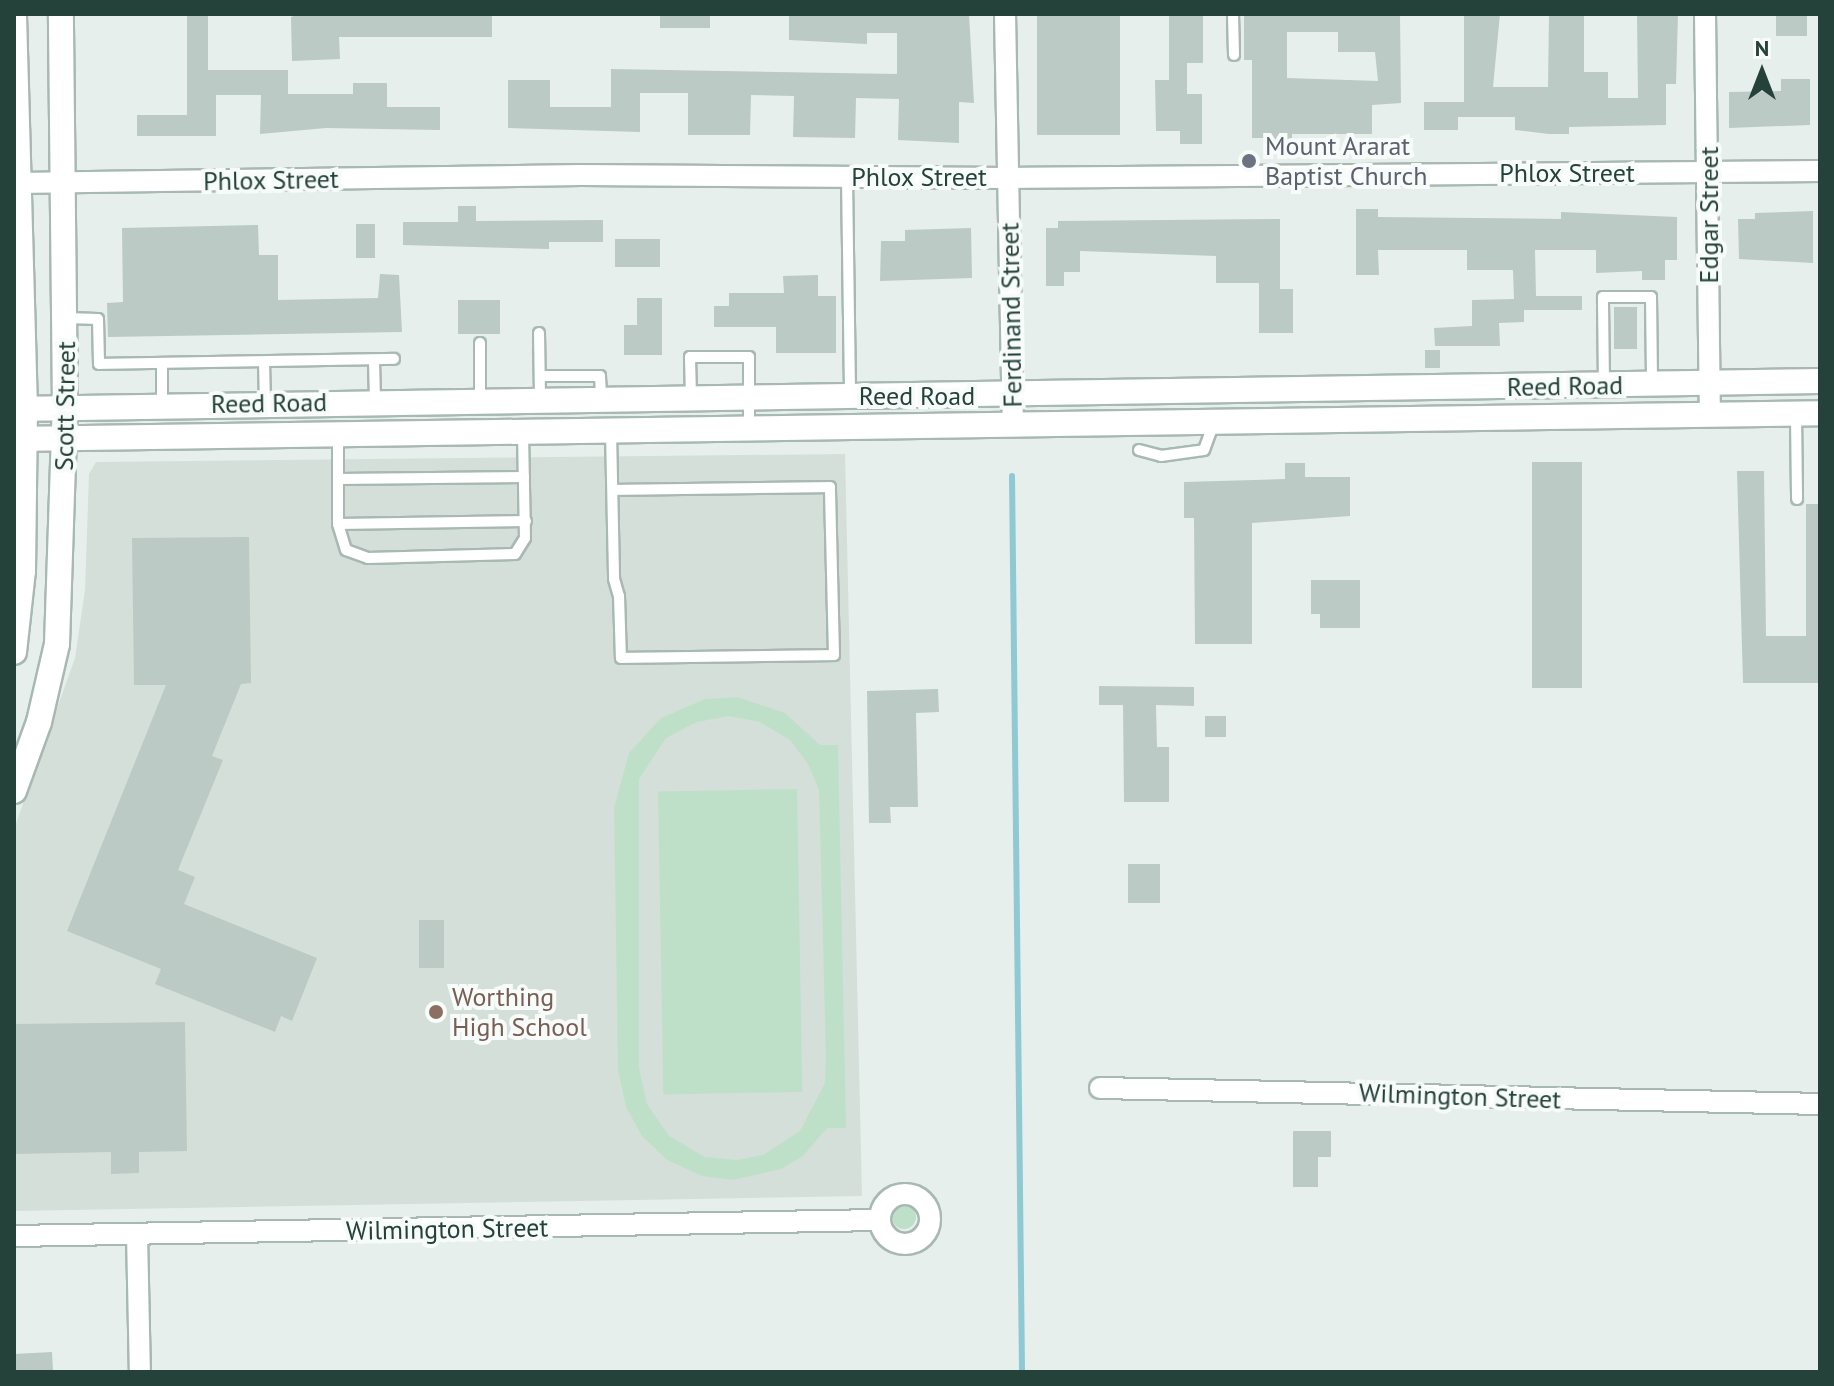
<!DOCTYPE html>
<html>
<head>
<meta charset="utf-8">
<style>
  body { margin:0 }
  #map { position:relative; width:1834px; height:1386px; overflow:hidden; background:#e6efeb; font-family:"PT Sans",sans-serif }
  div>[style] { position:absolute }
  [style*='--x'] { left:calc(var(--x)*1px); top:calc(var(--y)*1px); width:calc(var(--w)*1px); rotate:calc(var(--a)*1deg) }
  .built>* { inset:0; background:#d4dfda }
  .green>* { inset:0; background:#bfe0c8; transform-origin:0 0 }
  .round { border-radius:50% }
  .stream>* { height:6px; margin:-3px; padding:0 3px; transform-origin:3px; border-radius:3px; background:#8ec9d4 }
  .building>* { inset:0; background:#bbcac4; transform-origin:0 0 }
  .roads { filter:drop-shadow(2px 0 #a8b8b2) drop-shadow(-2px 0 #a8b8b2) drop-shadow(0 2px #a8b8b2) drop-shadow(0 -2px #a8b8b2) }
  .service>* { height:10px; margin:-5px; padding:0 5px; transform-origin:5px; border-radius:5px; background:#fff }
  .minor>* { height:20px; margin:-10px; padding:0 10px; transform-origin:10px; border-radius:10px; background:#fff }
  .minor>.ring { margin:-10px; padding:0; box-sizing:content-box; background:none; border:20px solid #fff; border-radius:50% }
  .tertiary>* { height:24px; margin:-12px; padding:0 12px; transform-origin:12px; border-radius:12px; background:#fff }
  .secondary>* { height:24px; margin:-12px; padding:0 12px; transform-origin:12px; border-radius:12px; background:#fff }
  .dots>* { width:22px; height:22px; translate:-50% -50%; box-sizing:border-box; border:4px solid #f7fbf9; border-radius:50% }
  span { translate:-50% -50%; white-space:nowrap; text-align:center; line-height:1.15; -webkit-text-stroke:8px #f7fbf9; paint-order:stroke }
  .worship-label { font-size:26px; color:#5b616d }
  .left { translate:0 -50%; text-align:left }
  .street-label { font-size:26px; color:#24423a }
  .education-label { font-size:26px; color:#785e54 }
  .frame { position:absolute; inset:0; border:16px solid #24423a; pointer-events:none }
  .north { position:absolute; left:1722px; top:32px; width:80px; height:80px; -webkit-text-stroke:6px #f7fbf9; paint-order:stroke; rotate:0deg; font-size:22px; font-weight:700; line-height:32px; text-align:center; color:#24423a }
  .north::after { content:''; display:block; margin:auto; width:28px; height:36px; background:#24423a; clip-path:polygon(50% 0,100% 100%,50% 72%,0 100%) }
</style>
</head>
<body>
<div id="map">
  <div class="built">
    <div style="clip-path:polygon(845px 454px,862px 1196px,14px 1211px,14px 829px,75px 658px,85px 590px,89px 474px,96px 462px)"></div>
  </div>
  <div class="green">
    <div style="clip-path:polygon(evenodd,737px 697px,785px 713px,820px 745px,838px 745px,846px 1128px,827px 1128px,803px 1156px,781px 1169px,733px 1180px,702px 1176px,667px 1160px,642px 1136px,626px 1107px,618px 1070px,614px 808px,629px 753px,661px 718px,705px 699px,737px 697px,729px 716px,760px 722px,790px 740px,808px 764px,819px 790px,826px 1057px,825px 1083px,800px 1131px,763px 1155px,737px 1160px,705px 1157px,669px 1136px,647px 1104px,639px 1068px,639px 779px,666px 738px,697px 722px,729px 716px)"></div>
    <div style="left:797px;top:789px;width:303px;height:139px;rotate:89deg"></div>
    <div class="round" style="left:892px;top:1205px;width:24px;height:24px"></div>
  </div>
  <div class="stream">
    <div style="--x:1012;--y:476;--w:896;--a:89.36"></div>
  </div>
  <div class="building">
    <div style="clip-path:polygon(187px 14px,208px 14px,208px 70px,288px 70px,288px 94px,353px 94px,353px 83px,387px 83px,387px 107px,440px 107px,440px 130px,326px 128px,260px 134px,261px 95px,216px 95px,216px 136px,137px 136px,137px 115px,187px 115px)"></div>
    <div style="clip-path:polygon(300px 14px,492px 14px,492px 37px,339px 37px,340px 59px,292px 61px,291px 17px)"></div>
    <div style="left:660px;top:14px;width:50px;height:14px"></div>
    <div style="clip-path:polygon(789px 14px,969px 14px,974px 103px,959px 102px,959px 143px,898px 140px,899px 99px,856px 98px,855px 138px,793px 137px,794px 96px,751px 95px,750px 135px,688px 135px,688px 93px,640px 93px,640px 132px,508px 128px,508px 80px,550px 80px,550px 107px,611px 107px,611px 69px,897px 74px,897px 33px,867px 33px,867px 44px,789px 40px)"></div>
    <div style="left:1037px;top:14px;width:83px;height:121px"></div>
    <div style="clip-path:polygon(1169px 14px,1203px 14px,1203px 63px,1187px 63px,1187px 94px,1202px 94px,1202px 144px,1180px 144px,1180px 131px,1156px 131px,1155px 80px,1169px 80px)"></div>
    <div style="clip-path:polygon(evenodd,1244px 14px,1400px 14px,1401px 103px,1372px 105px,1372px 134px,1292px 134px,1292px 155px,1271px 155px,1271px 138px,1252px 138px,1252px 60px,1244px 60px,1244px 14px,1287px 32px,1338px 32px,1338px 52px,1375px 52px,1378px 81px,1287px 78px,1287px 32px)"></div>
    <div style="clip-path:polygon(1464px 14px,1500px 14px,1493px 87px,1548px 87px,1549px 14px,1584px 14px,1584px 72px,1608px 72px,1608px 98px,1638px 98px,1637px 14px,1678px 14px,1676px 84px,1666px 84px,1666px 125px,1569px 127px,1569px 134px,1549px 134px,1515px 130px,1515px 117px,1458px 117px,1458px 130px,1424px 130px,1424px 102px,1464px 102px)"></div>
    <div style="left:1776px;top:14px;width:31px;height:22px"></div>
    <div style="clip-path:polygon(1781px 79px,1810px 79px,1810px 125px,1729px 128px,1729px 92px,1781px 91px)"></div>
    <div style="clip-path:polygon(458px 206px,476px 206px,476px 221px,603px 220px,603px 242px,549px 242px,549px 249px,403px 245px,403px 222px,458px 222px)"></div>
    <div style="clip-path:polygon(1356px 209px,1378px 209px,1378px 217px,1561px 219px,1561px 212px,1677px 217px,1677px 260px,1665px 260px,1665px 280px,1642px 280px,1642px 271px,1596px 273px,1596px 250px,1535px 250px,1536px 296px,1582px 296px,1582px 310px,1524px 310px,1524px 322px,1499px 323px,1500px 346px,1435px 346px,1434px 328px,1472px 326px,1472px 300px,1514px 299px,1513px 270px,1467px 270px,1467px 250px,1378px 250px,1379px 275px,1356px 275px)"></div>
    <div style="clip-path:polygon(1813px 211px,1813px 263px,1739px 259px,1738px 219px,1755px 219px,1755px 213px)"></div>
    <div style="clip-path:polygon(1280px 219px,1280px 289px,1293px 289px,1293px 333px,1259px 333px,1259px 283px,1216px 283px,1216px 256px,1080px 251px,1080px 272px,1064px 272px,1064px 286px,1046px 286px,1046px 228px,1058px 228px,1058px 221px)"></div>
    <div style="left:356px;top:224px;width:19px;height:34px"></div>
    <div style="clip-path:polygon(258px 225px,259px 255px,278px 255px,278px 300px,378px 298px,380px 274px,399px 275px,402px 332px,108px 337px,107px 303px,123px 302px,122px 228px)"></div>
    <div style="clip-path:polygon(971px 228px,972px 278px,880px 281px,881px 241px,905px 241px,905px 230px)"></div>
    <div style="left:615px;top:239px;width:45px;height:28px"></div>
    <div style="clip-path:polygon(818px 275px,818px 296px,836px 296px,836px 353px,776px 353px,776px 327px,714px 327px,714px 306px,729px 306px,729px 293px,784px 293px,783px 276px)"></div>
    <div style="clip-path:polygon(637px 298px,662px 298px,662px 355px,624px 355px,624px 325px,637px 325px)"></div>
    <div style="left:458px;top:300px;width:42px;height:34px"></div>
    <div style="left:1614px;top:307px;width:23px;height:42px"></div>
    <div style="left:1425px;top:350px;width:15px;height:18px"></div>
    <div style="left:1532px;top:462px;width:50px;height:226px"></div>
    <div style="clip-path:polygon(1285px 463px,1305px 463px,1305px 477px,1350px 477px,1350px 516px,1252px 523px,1252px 644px,1195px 644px,1194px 518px,1184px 518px,1184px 482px,1285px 479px)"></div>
    <div style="clip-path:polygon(1737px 471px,1764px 471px,1766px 636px,1806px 636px,1806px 504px,1820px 504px,1820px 683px,1743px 683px)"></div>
    <div style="clip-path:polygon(249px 537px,251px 683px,241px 684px,212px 756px,223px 760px,178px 870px,195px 877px,184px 904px,317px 958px,292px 1021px,281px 1016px,275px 1032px,155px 984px,161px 969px,67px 931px,166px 685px,134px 685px,132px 538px)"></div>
    <div style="clip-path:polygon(1311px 580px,1360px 580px,1360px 628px,1320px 628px,1320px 614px,1311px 614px)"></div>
    <div style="clip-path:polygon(1099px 686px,1194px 687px,1194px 706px,1156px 705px,1157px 747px,1169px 747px,1169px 802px,1124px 802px,1123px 705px,1099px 705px)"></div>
    <div style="clip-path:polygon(938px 689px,939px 712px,916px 713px,918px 807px,890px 807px,891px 823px,869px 823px,867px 691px)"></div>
    <div style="left:1205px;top:716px;width:21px;height:21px"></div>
    <div style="left:1128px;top:864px;width:32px;height:39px"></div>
    <div style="left:419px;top:920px;width:25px;height:48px"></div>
    <div style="clip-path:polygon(185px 1022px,187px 1151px,139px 1152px,139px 1173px,111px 1174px,111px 1152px,14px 1154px,14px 1024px)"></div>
    <div style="clip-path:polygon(1293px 1131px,1331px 1131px,1331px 1157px,1318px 1157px,1318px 1187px,1293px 1187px)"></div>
    <div style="left:52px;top:1352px;width:20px;height:38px;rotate:87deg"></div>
  </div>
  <div class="roads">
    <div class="service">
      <div style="--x:1233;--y:14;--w:41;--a:88.6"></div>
      <div style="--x:847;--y:177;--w:218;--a:89.2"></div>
      <div style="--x:66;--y:318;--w:32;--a:2"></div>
      <div style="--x:98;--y:319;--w:45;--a:88.7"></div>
      <div style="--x:99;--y:364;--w:295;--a:-1"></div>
      <div style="--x:539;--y:333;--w:66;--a:89.1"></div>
      <div style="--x:480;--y:343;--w:57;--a:90"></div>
      <div style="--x:374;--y:360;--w:41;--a:88.6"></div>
      <div style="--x:264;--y:362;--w:41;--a:88.6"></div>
      <div style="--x:162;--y:364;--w:42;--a:90"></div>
      <div style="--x:540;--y:376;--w:60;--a:0"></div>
      <div style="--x:600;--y:376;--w:22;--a:87"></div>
      <div style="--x:1604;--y:384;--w:87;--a:-90.7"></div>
      <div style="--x:1603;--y:297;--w:48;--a:0"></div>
      <div style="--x:1651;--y:297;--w:85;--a:89.3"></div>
      <div style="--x:691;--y:398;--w:41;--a:-91.4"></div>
      <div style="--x:690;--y:357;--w:59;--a:0"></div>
      <div style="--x:749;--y:357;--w:71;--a:90"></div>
      <div style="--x:1796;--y:414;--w:85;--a:89.3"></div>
      <div style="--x:611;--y:432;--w:147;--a:88.8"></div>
      <div style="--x:614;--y:579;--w:18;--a:74"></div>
      <div style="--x:619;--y:596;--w:62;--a:88.2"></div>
      <div style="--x:621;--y:658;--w:213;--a:-0.8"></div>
      <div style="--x:834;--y:655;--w:168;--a:-91.4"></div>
      <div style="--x:830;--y:487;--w:217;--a:179.2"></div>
      <div style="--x:338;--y:436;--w:88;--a:90"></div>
      <div style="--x:338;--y:524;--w:27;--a:73"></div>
      <div style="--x:346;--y:550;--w:23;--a:20"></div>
      <div style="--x:368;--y:558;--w:147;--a:-1.6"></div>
      <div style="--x:515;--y:554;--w:19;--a:-58"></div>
      <div style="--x:525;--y:538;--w:106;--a:-91.1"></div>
      <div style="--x:1139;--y:450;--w:23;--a:15"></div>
      <div style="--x:1161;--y:456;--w:43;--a:-7.9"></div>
      <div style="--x:1204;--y:450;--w:30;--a:-70"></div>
      <div style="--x:338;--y:479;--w:186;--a:-0.6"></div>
      <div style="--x:338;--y:524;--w:188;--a:-0.9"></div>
    </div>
    <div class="minor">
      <div style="--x:1005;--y:14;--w:410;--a:88.9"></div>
      <div style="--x:1705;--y:14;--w:401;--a:89.3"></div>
      <div style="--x:17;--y:183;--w:564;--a:-0.81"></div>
      <div style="--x:581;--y:175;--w:427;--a:0.4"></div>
      <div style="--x:1008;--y:178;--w:812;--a:-0.49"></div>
      <div style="--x:1100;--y:1088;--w:720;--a:1.27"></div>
      <div class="ring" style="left:880px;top:1194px;width:30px;height:30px"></div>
      <div style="--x:137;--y:1234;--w:138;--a:88.8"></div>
      <div style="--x:14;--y:1236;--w:865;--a:-1.06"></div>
    </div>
    <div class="tertiary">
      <div style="--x:14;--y:409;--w:1806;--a:-0.89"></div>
      <div style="--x:14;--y:439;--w:1806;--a:-0.82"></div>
    </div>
    <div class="secondary">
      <div style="--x:14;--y:652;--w:81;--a:-83.7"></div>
      <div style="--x:23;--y:571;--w:162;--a:-89.3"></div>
      <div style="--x:25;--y:409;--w:395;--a:-91.6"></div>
      <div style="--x:14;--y:791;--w:73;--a:-70.1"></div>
      <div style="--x:39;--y:722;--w:80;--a:-77"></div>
      <div style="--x:57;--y:644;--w:236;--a:-88.1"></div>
      <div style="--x:65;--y:408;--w:394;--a:-90.6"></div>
    </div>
  </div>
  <div class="dots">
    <div style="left:1249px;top:161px;background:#6b7280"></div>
    <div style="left:436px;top:1012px;background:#8d6e63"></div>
  </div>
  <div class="worship-label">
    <span class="left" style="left:1265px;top:161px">Mount Ararat<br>Baptist Church</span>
  </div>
  <div class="street-label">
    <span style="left:1567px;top:173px">Phlox Street</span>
    <span style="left:919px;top:177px">Phlox Street</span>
    <span style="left:271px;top:180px;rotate:-1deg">Phlox Street</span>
    <span style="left:1709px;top:215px;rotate:-90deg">Edgar Street</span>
    <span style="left:1011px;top:315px;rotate:-91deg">Ferdinand Street</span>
    <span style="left:1565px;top:386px;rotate:-1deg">Reed Road</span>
    <span style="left:917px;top:396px">Reed Road</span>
    <span style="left:269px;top:403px;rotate:-1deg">Reed Road</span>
    <span style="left:65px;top:406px;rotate:-89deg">Scott Street</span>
    <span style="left:1460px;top:1096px;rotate:2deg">Wilmington Street</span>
    <span style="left:447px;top:1229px;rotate:-1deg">Wilmington Street</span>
  </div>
  <div class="education-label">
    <span class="left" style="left:452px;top:1012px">Worthing<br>High School</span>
  </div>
  <div class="frame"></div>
  <div class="north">N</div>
</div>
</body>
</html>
